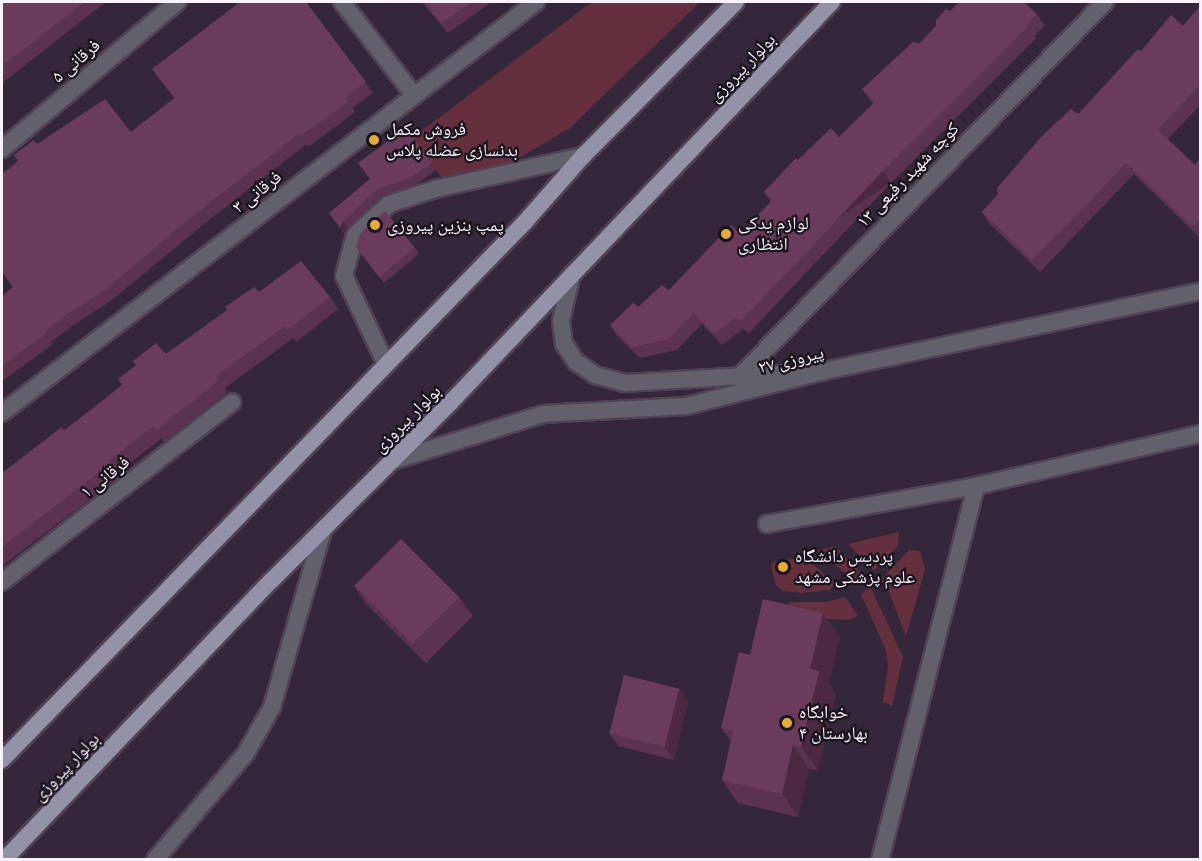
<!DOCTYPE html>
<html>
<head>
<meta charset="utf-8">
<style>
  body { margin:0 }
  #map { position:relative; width:1202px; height:861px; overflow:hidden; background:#34273a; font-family:Signika,"Noto Naskh Arabic",sans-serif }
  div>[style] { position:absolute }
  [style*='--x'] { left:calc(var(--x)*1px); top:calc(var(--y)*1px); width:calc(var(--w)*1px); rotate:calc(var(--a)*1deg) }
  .green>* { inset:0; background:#65303d }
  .roads { filter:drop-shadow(2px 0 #504355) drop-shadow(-2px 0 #504355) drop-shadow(0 2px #504355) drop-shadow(0 -2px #504355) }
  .service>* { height:16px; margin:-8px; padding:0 8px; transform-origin:8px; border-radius:8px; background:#61606b }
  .minor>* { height:16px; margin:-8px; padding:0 8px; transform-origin:8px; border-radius:8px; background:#61606b }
  .primary>* { height:16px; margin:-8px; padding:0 8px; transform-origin:8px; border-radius:8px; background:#9492a8 }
  .wall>* { inset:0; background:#5c334e }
  .shaded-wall>* { inset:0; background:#4b2940; transform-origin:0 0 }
  .building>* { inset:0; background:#6b3b5b; transform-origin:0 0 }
  .dots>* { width:16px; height:16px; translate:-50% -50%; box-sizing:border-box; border:3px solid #19131c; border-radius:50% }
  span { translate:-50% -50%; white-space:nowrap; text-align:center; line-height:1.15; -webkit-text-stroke:4.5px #19131c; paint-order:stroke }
  .street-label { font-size:18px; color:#f9f1fe }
  .poi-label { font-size:18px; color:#f9f1fe }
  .left { translate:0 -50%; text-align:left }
  .frame { position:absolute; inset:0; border:3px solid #f9f1fe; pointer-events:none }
</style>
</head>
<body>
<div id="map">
  <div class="green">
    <div style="clip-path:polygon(592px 2px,700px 2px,570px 128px,456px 195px,411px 139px)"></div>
    <div style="clip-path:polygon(899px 532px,898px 546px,874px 571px,848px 544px)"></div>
    <div style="clip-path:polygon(835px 546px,858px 570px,864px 579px,854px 583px,842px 570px,817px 551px)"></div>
    <div style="clip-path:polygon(909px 550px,920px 551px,925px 569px,906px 637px,888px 589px,881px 580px)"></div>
    <div style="clip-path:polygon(804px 557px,835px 583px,830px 590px,802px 593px,783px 591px,776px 585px,771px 567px,773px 562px)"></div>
    <div style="clip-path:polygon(870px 586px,903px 657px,892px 706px,883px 702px,888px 667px,886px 650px,861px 595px)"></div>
    <div style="clip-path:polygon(845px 597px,858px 616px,846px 620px,826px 619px,784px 608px,791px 602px,827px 602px)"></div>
  </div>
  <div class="roads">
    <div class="service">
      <div style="--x:386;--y:364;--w:98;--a:-115.5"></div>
      <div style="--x:344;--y:276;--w:42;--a:-75"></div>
      <div style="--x:355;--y:235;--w:46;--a:-42.4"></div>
      <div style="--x:389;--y:204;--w:48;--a:-18.1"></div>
      <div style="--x:435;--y:189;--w:152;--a:-12.6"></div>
      <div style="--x:767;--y:524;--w:212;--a:-10.3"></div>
      <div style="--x:155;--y:860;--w:140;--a:-49.6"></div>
      <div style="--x:246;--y:753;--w:53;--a:-60.5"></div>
      <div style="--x:272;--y:707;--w:184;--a:-73.9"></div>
      <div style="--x:880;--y:860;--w:386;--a:-75.6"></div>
      <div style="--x:976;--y:486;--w:230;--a:-13.1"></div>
    </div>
    <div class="minor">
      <div style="--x:342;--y:2;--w:118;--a:52.3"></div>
      <div style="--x:2;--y:149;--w:229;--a:-40"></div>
      <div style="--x:572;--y:274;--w:48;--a:103.2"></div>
      <div style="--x:561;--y:321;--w:23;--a:83"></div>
      <div style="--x:564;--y:344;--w:22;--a:56"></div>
      <div style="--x:576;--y:362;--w:23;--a:34"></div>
      <div style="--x:595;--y:375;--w:30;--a:15"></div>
      <div style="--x:624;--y:383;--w:156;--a:-3.3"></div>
      <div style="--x:739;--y:377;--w:524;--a:-45.7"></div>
      <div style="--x:2;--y:413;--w:674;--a:-37.58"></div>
      <div style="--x:392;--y:461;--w:158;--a:-17.3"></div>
      <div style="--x:543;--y:414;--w:143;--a:-3.2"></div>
      <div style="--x:686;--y:406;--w:138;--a:-14.2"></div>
      <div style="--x:820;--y:372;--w:389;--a:-12"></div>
      <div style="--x:2;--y:582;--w:292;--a:-38"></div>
    </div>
    <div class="primary">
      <div style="--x:2;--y:760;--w:750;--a:-45.81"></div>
      <div style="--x:525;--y:222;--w:88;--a:-48.7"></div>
      <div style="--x:583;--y:156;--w:217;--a:-45.2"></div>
      <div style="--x:4;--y:860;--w:386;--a:-46.3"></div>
      <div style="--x:271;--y:581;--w:255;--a:-44.8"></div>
      <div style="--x:452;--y:401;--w:551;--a:-46.4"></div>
    </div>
  </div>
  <div class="wall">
    <div style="clip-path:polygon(2px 2px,106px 2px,2px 83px)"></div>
    <div style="clip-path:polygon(306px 2px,373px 93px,353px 108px,355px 112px,308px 147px,307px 144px,204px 224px,112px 300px,75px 324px,51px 342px,53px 344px,2px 381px,2px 296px,12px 288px,18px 161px,37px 144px,131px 132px,174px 98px,152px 69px)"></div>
    <div style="clip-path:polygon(422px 2px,491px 2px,448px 33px)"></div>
    <div style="clip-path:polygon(1200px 6px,1200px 105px,1168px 139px,1195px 165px,1200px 159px,1200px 238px,1134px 174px,1040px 272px,989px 223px,982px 212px,1141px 51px,1183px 26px)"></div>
    <div style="clip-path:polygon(950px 11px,1037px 14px,1045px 26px,1034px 36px,1036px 38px,891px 183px,749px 333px,743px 329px,722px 345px,702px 324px,677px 350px,640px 358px,618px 337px,610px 325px,638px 307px,669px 290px,740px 234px,771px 202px,764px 192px,798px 160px,839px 137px,873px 104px,862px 89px,920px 43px)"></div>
    <div style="clip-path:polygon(406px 128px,436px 170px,417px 184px,382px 196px,348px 227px,344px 234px,329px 213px,370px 180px)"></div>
    <div style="clip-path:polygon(356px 247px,415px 248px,419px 254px,384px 283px)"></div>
    <div style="clip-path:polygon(259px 292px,330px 297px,338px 309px,296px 342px,293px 338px,225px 388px,227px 392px,164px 442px,162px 438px,117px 473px,119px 477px,2px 566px,2px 473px,64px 430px,166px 354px)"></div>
    <div style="clip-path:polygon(354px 586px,459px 597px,473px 616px,426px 663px,367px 605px)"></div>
    <div style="clip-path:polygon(840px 637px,829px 684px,836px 694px,818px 770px,809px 769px,798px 817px,738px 803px,722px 780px,731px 741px,721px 728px,750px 655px)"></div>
    <div style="clip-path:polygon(679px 689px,688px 702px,674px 760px,618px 746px,609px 733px)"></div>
  </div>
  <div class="shaded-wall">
    <div style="left:883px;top:171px;width:14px;height:207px;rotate:56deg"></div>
    <div style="clip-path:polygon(343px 221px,348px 227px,344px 234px,340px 227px)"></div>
    <div style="clip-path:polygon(823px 613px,840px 637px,829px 684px,836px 694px,818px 770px,801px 747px,810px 669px)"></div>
    <div style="clip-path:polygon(679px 689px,688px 702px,674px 760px,664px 747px)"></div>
    <div style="clip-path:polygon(793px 745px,809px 769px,798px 817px,782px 794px)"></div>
  </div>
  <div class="building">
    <div style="clip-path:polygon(2px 2px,85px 2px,2px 66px)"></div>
    <div style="clip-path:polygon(240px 2px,306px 2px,366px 82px,345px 98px,348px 102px,301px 136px,299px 134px,196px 213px,105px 290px,67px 314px,44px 332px,45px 334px,2px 366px,2px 296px,13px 287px,2px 272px,2px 174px,18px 161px,14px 155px,34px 140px,37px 144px,105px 99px,131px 132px,175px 98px,152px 69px)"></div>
    <div style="clip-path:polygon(424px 2px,472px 2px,441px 23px)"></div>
    <div style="clip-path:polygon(959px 2px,1024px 2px,1037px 14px,1026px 25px,1028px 27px,883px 171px,741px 321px,735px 318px,714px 334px,694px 313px,669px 339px,632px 347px,610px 325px,633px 303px,638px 307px,662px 285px,669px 290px,731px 225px,740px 234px,773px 199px,764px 192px,796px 158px,798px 160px,831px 128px,839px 137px,875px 102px,862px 89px,913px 42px,920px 43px,936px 26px,936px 20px,946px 9px,950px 11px)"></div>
    <div style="clip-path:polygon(1200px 6px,1200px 85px,1158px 130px,1195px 165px,1200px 159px,1200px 220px,1193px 227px,1126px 163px,1032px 260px,982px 212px,998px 194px,997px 188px,1043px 135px,1071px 109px,1078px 114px,1138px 49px,1141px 51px,1171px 15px,1183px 26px)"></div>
    <div style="clip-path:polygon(406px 128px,432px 163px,412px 177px,378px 189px,343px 221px,340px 227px,329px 213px,370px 179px,358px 163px)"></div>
    <div style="clip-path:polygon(385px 211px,415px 248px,379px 277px,356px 247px,360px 234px)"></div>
    <div style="clip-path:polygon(301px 261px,330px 297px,287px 330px,285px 326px,216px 376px,219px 380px,207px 390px,156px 430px,153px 426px,109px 461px,110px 464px,2px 547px,2px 473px,62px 427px,64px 431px,122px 385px,118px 379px,136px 365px,133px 361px,156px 343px,166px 354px,227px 310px,225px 307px,254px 287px,259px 292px)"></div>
    <div style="left:401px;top:539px;width:82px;height:66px;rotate:45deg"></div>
    <div style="clip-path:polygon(763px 599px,823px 613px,810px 669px,819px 671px,801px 747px,793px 745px,782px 794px,722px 780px,733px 731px,721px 728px,739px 652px,750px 655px)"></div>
    <div style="left:624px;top:675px;width:57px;height:60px;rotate:14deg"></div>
  </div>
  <div class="dots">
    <div style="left:374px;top:140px;background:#e5ad35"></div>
    <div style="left:375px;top:225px;background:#e5ad35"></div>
    <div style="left:726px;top:234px;background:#e5ad35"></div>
    <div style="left:783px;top:567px;background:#e5ad35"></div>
    <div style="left:787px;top:723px;background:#e5ad35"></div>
  </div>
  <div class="street-label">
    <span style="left:76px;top:61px;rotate:-40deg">فرقانی ۵</span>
    <span style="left:742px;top:68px;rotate:-46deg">بولوار پیروزی</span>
    <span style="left:908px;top:175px;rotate:-46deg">کوچه شهید رفیعی ۱۳</span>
    <span style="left:257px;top:192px;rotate:-38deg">فرقانی ۳</span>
    <span style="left:791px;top:360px;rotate:-14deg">پیروزی ۲۷</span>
    <span style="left:407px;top:419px;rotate:-45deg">بولوار پیروزی</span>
    <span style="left:105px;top:477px;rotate:-38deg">فرقانی ۱</span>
    <span style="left:66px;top:767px;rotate:-46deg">بولوار پیروزی</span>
  </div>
  <div class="poi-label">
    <span class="left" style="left:386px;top:140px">فروش مکمل<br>بدنسازی عضله پلاس</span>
    <span class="left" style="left:738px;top:234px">لوازم یدکی<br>انتظاری</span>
    <span class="left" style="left:387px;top:225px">پمپ بنزین پیروزی</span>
    <span class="left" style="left:795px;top:567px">پردیس دانشگاه<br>علوم پزشکی مشهد</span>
    <span class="left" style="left:799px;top:723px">خوابگاه<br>بهارستان ۴</span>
  </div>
  <div class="frame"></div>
</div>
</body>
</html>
